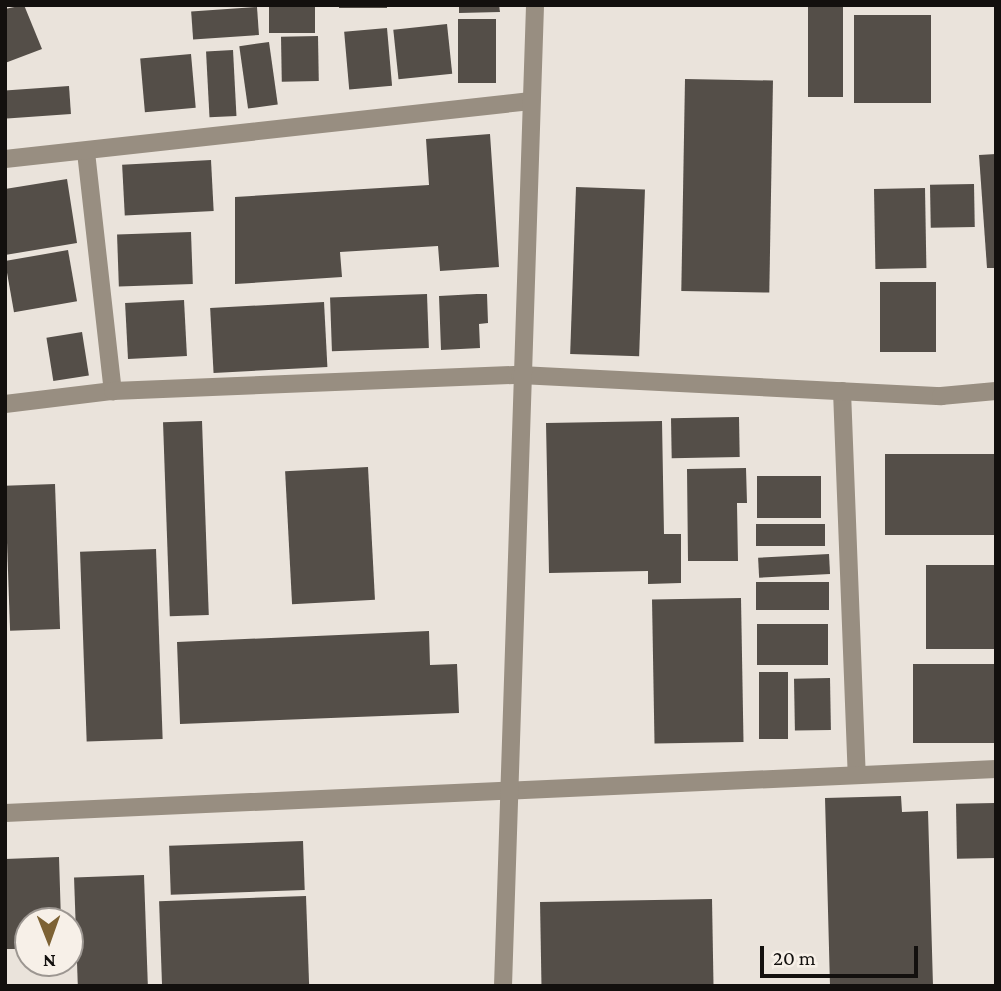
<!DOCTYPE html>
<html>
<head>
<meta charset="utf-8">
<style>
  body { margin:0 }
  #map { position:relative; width:1001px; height:991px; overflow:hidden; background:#eae3db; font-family:"Crimson Pro",serif }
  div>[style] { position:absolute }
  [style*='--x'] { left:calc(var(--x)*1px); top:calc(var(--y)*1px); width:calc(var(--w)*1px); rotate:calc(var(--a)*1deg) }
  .building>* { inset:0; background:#544e48; transform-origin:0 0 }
  .lane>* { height:18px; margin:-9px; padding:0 9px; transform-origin:9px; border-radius:9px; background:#988e81 }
  .street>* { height:18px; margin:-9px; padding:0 9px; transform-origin:9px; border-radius:9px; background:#988e81 }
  span { translate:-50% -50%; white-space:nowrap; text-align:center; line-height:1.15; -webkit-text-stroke:7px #f7f0e8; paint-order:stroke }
  .frame { position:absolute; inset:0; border:7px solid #13100e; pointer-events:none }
  .north { position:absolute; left:14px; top:907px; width:70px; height:70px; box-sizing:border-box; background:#f7f0e8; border:2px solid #9c9691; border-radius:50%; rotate:179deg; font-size:19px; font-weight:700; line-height:28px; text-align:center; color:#13100e }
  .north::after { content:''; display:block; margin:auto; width:24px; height:32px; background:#7d6234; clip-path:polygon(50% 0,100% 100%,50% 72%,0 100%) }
  .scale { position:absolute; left:760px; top:946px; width:158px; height:32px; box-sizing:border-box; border:4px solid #13100e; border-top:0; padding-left:9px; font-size:21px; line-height:24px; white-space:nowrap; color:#13100e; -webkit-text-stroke:5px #f7f0e8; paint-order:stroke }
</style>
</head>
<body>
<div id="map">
  <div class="building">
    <div style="clip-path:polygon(24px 5px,42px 49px,5px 63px,5px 9px)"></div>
    <div style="left:269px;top:5px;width:46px;height:28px"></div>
    <div style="left:339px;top:5px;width:48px;height:3px"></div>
    <div style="clip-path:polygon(459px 5px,499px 5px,500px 12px,459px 13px)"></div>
    <div style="left:808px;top:5px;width:35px;height:92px"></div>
    <div style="left:257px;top:7px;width:28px;height:66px;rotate:86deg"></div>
    <div style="left:854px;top:15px;width:77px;height:88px"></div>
    <div style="left:496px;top:19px;width:64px;height:38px;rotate:90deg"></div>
    <div style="left:447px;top:24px;width:50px;height:54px;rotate:84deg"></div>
    <div style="left:387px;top:28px;width:58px;height:43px;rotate:85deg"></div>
    <div style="left:318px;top:36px;width:45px;height:37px;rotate:89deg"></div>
    <div style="left:269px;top:42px;width:63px;height:30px;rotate:82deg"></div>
    <div style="left:233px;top:50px;width:66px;height:27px;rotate:87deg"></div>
    <div style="left:191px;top:54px;width:54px;height:51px;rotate:85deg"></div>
    <div style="left:685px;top:79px;width:88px;height:212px;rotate:1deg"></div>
    <div style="left:69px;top:86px;width:28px;height:64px;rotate:86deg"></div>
    <div style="clip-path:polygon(490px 134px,499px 267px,440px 271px,438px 246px,340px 252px,342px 277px,235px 284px,235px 197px,429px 185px,426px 139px)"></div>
    <div style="clip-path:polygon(996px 154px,996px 268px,987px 268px,979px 155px)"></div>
    <div style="left:211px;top:160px;width:51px;height:89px;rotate:87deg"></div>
    <div style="clip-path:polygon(67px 179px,77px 243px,5px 255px,5px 189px)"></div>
    <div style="left:974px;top:184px;width:43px;height:44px;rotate:89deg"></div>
    <div style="left:576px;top:187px;width:69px;height:167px;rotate:2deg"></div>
    <div style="left:925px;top:188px;width:80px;height:51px;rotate:89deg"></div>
    <div style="left:191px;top:232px;width:52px;height:74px;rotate:88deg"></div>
    <div style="left:68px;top:250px;width:52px;height:64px;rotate:80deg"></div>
    <div style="left:880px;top:282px;width:56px;height:70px"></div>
    <div style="left:427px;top:294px;width:54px;height:97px;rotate:88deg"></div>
    <div style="clip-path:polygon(477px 294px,487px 294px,488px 323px,479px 324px,480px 348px,441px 350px,439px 296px)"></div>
    <div style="left:184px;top:300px;width:56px;height:59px;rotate:87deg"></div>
    <div style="left:324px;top:302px;width:65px;height:114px;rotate:87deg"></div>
    <div style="left:82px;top:332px;width:44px;height:36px;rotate:81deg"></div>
    <div style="left:739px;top:417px;width:40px;height:68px;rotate:89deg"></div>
    <div style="left:202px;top:421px;width:194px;height:39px;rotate:88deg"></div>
    <div style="clip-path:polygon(662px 421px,664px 534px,681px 534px,681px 583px,648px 584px,648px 571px,549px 573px,546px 423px)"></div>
    <div style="left:996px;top:454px;width:81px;height:111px;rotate:90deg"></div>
    <div style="left:368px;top:467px;width:133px;height:83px;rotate:87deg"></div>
    <div style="clip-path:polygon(746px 468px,747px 503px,737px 503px,738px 561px,688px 561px,687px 469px)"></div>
    <div style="left:821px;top:476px;width:42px;height:64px;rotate:90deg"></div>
    <div style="left:55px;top:484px;width:145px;height:50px;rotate:88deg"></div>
    <div style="left:825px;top:524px;width:22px;height:69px;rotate:90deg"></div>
    <div style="left:156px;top:549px;width:190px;height:76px;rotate:88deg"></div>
    <div style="left:829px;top:554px;width:20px;height:71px;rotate:87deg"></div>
    <div style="left:996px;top:565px;width:84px;height:70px;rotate:90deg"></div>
    <div style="left:829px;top:582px;width:28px;height:73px;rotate:90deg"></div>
    <div style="left:741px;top:598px;width:144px;height:89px;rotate:89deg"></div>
    <div style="left:828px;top:624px;width:41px;height:71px;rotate:90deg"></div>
    <div style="clip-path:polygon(429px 631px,430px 665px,457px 664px,459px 713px,180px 724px,177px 642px)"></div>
    <div style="left:996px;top:664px;width:79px;height:83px;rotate:90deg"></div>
    <div style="left:759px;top:672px;width:29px;height:67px"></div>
    <div style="left:830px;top:678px;width:52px;height:36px;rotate:89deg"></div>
    <div style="clip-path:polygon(901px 796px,902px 812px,928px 811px,933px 986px,830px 986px,825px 798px)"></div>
    <div style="left:995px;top:803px;width:55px;height:39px;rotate:89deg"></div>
    <div style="left:303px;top:841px;width:49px;height:134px;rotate:88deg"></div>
    <div style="clip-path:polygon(59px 857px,61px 921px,28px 921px,28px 949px,5px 949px,5px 859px)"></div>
    <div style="left:144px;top:875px;width:111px;height:70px;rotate:88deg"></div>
    <div style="left:306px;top:896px;width:90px;height:147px;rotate:88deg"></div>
    <div style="left:712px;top:899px;width:87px;height:172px;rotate:89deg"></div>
  </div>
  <div class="lane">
    <div style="--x:86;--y:152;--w:241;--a:83.6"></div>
    <div style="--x:842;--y:391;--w:383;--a:87.8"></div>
  </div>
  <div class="street">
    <div style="--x:5;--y:159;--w:529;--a:-6.29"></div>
    <div style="--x:5;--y:404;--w:109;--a:-6.9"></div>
    <div style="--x:113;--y:391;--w:407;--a:-2.3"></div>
    <div style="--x:520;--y:375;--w:422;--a:2.9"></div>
    <div style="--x:941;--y:396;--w:55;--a:-5.2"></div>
    <div style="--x:5;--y:813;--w:992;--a:-2.54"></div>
    <div style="--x:503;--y:986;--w:982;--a:-88.13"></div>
  </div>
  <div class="frame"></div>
  <div class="north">N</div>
  <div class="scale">20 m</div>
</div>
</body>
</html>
